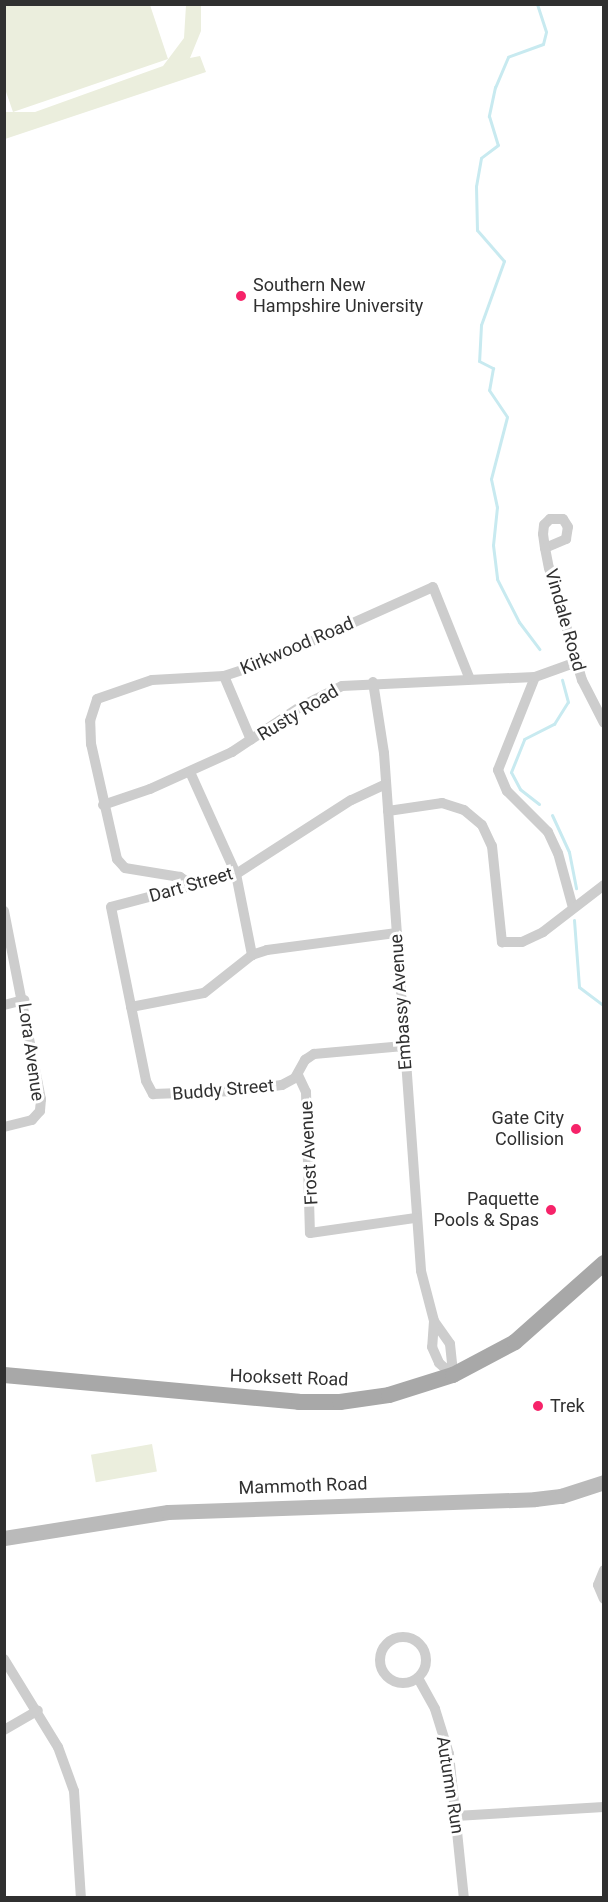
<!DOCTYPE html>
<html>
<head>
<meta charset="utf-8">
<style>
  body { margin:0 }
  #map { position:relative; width:608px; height:1902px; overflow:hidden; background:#fff; font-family:Roboto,sans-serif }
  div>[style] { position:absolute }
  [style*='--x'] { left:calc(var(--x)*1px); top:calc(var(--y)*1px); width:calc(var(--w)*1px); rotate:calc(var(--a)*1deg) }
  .green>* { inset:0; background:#ebeedd; transform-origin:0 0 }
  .stream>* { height:3px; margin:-1.5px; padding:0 1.5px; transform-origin:1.5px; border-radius:1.5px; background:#c8eaf0 }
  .street>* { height:10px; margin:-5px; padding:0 5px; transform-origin:5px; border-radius:5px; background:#cdcdcd }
  .street>.ring { margin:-5px; padding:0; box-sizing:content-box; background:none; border:10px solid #cdcdcd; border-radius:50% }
  .secondary>* { height:15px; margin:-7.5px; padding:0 7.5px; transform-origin:7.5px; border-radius:7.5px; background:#bababa }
  .primary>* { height:16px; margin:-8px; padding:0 8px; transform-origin:8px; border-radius:8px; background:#a8a8a8 }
  .dots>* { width:16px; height:16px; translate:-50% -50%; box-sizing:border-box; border:3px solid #fff; border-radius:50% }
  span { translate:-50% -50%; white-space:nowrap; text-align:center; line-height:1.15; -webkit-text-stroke:6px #fff; paint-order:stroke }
  .poi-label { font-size:18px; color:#303030 }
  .left { translate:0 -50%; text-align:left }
  .right { translate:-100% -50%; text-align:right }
  .street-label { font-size:18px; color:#303030 }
  .frame { position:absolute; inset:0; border:6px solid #303030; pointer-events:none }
</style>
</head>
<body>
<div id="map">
  <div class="green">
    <div style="clip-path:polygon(9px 5px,150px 5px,168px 59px,13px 112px,4px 86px,5px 6px)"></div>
    <div style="clip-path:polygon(186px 5px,201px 5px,201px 31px,190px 58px,200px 56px,206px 72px,5px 139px,5px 112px,35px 112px,163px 66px,184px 38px)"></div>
    <div style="left:152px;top:1444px;width:28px;height:62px;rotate:80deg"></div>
  </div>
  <div class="stream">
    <div style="--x:537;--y:4;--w:29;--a:72"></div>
    <div style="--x:546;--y:32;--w:12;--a:104"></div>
    <div style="--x:543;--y:44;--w:37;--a:160"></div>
    <div style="--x:508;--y:57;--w:33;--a:113"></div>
    <div style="--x:495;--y:87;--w:30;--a:102"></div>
    <div style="--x:489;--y:116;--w:30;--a:73"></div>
    <div style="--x:498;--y:145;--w:21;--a:143"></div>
    <div style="--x:481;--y:158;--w:28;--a:100"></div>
    <div style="--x:476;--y:186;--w:44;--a:88.7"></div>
    <div style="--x:477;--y:230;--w:41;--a:48.9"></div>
    <div style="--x:504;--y:261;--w:68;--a:109.8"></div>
    <div style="--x:481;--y:325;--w:36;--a:93"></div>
    <div style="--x:479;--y:361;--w:16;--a:27"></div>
    <div style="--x:493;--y:368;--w:22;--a:100"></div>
    <div style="--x:489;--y:390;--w:32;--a:56"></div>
    <div style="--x:507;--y:417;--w:64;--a:104.5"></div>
    <div style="--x:491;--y:479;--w:29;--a:78"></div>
    <div style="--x:497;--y:507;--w:38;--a:96"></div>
    <div style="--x:493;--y:545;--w:34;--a:83"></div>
    <div style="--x:497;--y:579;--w:48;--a:62.9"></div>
    <div style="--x:519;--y:622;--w:34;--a:53"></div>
    <div style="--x:539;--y:804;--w:24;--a:-142"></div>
    <div style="--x:520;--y:789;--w:19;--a:-118"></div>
    <div style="--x:511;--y:772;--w:35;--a:-68"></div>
    <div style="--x:524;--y:739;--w:34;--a:-27"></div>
    <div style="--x:554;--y:724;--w:26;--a:-58"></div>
    <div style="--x:568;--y:702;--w:23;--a:-105"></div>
    <div style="--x:552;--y:815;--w:41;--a:65.3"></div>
    <div style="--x:569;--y:852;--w:37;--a:79"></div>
    <div style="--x:574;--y:920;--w:67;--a:85.7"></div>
    <div style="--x:579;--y:987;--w:31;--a:37"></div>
  </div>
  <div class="street">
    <div style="--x:545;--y:548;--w:23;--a:-23"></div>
    <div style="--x:566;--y:539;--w:12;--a:-81"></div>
    <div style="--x:568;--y:527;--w:9;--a:-122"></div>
    <div style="--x:563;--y:519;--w:13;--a:180"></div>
    <div style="--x:550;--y:519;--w:8;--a:135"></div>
    <div style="--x:544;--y:525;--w:9;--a:96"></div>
    <div style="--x:543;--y:534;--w:14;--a:82"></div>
    <div style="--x:545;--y:548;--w:20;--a:79"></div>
    <div style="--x:549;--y:568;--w:117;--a:73.6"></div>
    <div style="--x:582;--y:680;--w:48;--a:62.9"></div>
    <div style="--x:224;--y:676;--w:69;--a:67.1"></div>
    <div style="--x:535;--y:677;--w:100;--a:111.7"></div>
    <div style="--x:498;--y:770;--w:23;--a:67"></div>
    <div style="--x:507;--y:791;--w:58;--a:45"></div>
    <div style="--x:548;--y:832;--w:23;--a:65"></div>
    <div style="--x:558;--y:853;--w:57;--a:74.7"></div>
    <div style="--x:373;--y:682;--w:72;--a:81.2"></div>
    <div style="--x:384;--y:753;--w:519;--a:85.91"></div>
    <div style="--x:421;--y:1271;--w:52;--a:75.4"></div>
    <div style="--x:434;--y:1321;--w:28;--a:55"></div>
    <div style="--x:450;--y:1344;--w:31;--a:84"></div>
    <div style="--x:190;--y:772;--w:112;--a:65.7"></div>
    <div style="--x:236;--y:874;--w:83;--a:78.8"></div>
    <div style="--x:386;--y:784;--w:38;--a:155"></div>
    <div style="--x:351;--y:800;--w:137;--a:147.2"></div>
    <div style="--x:236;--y:874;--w:129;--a:165.2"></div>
    <div style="--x:111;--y:907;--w:177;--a:78.6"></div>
    <div style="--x:146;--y:1081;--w:15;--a:62"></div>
    <div style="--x:153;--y:1094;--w:83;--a:-2.1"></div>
    <div style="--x:236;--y:1091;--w:46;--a:-7.4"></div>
    <div style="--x:282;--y:1085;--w:15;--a:-28"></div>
    <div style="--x:295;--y:1078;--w:21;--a:-61"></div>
    <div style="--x:305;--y:1060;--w:11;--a:-34"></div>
    <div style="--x:314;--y:1054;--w:90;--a:-5.1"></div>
    <div style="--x:103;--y:805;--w:50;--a:-18.8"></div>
    <div style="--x:150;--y:789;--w:90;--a:-24.3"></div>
    <div style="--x:232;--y:752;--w:82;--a:-33.5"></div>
    <div style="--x:300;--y:707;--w:47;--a:-26.6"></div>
    <div style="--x:342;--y:686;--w:193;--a:-2.7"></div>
    <div style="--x:535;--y:677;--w:45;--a:-19.7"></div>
    <div style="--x:388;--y:811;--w:55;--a:-8.4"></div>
    <div style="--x:442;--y:803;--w:23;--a:18"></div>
    <div style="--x:464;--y:810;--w:23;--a:40"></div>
    <div style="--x:482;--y:825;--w:23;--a:65"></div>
    <div style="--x:492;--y:846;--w:97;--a:84.1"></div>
    <div style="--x:502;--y:942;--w:20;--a:0"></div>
    <div style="--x:522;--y:942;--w:23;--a:-25"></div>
    <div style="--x:543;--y:932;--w:77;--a:-37.6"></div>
    <div style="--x:193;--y:886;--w:16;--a:-145"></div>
    <div style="--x:180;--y:877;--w:56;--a:-170.7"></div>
    <div style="--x:125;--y:868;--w:12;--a:-132"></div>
    <div style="--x:117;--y:859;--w:118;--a:-102.7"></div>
    <div style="--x:91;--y:744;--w:23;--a:-92"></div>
    <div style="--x:90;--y:721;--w:23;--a:-72"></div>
    <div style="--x:97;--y:699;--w:58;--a:-19.1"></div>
    <div style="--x:152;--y:680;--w:72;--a:-3.2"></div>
    <div style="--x:224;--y:676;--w:39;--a:-18"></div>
    <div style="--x:261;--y:664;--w:188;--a:-24.1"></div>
    <div style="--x:433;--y:587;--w:97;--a:68.2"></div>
    <div style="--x:4;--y:911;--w:192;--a:78.9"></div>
    <div style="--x:41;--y:1099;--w:12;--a:95"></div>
    <div style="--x:40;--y:1111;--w:12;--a:132"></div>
    <div style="--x:32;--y:1120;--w:29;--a:166"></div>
    <div style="--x:4;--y:1005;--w:21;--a:-14"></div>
    <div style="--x:131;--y:1007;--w:74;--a:-10.9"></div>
    <div style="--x:204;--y:993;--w:61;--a:-38.4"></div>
    <div style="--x:252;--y:955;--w:16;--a:-18"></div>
    <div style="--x:267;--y:950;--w:131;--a:-7.5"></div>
    <div style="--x:298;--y:1075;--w:19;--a:65"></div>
    <div style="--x:306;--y:1092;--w:141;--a:88.4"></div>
    <div style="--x:310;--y:1233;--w:107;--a:-8.1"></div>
    <div style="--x:434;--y:1321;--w:26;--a:94"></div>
    <div style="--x:432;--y:1347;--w:17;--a:66"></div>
    <div style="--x:439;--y:1363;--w:18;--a:41"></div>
    <div style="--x:604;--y:1570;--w:16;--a:112"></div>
    <div style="--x:598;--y:1585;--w:15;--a:67"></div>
    <div class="ring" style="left:380px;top:1637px;width:36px;height:36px"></div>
    <div style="--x:4;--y:1659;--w:103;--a:58.5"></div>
    <div style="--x:58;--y:1747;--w:47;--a:70"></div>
    <div style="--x:74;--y:1791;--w:107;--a:86.3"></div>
    <div style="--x:418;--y:1678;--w:35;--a:61"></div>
    <div style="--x:435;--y:1709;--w:47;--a:72.7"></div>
    <div style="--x:449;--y:1754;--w:145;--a:84.1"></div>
    <div style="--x:4;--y:1730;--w:39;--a:-30"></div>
    <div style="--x:456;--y:1816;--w:148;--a:-3.5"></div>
  </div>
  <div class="secondary">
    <div style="--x:4;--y:1538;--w:166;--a:-9"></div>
    <div style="--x:168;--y:1512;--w:367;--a:-2"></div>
    <div style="--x:535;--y:1499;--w:26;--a:-7"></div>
    <div style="--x:561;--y:1496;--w:45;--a:-18"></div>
  </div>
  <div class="primary">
    <div style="--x:4;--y:1375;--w:296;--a:5.2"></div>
    <div style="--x:299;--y:1402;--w:41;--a:0"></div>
    <div style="--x:340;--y:1402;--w:49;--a:-8.1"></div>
    <div style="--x:389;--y:1395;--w:67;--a:-17.4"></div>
    <div style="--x:453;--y:1375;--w:70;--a:-28"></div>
    <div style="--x:515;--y:1342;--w:119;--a:-41.6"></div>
  </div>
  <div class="dots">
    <div style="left:241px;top:296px;background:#f62369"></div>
    <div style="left:576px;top:1129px;background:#f62369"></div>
    <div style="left:551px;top:1210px;background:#f62369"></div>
    <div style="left:538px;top:1406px;background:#f62369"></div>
  </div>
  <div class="poi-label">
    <span class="left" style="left:253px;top:296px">Southern New<br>Hampshire University</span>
    <span class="right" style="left:564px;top:1129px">Gate City<br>Collision</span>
    <span class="right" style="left:539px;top:1210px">Paquette<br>Pools &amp; Spas</span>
    <span class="left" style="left:550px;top:1406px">Trek</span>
  </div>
  <div class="street-label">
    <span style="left:565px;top:620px;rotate:74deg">Vindale Road</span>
    <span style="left:297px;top:646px;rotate:-23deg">Kirkwood Road</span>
    <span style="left:298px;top:713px;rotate:-31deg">Rusty Road</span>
    <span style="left:191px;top:885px;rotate:-16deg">Dart Street</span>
    <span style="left:401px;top:1002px;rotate:-94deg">Embassy Avenue</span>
    <span style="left:31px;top:1052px;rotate:82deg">Lora Avenue</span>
    <span style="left:223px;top:1090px;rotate:-5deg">Buddy Street</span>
    <span style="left:309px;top:1153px;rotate:-93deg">Frost Avenue</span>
    <span style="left:289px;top:1378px;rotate:2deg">Hooksett Road</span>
    <span style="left:303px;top:1486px;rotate:-2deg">Mammoth Road</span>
    <span style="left:450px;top:1785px;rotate:81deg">Autumn Run</span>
  </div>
  <div class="frame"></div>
</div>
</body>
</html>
